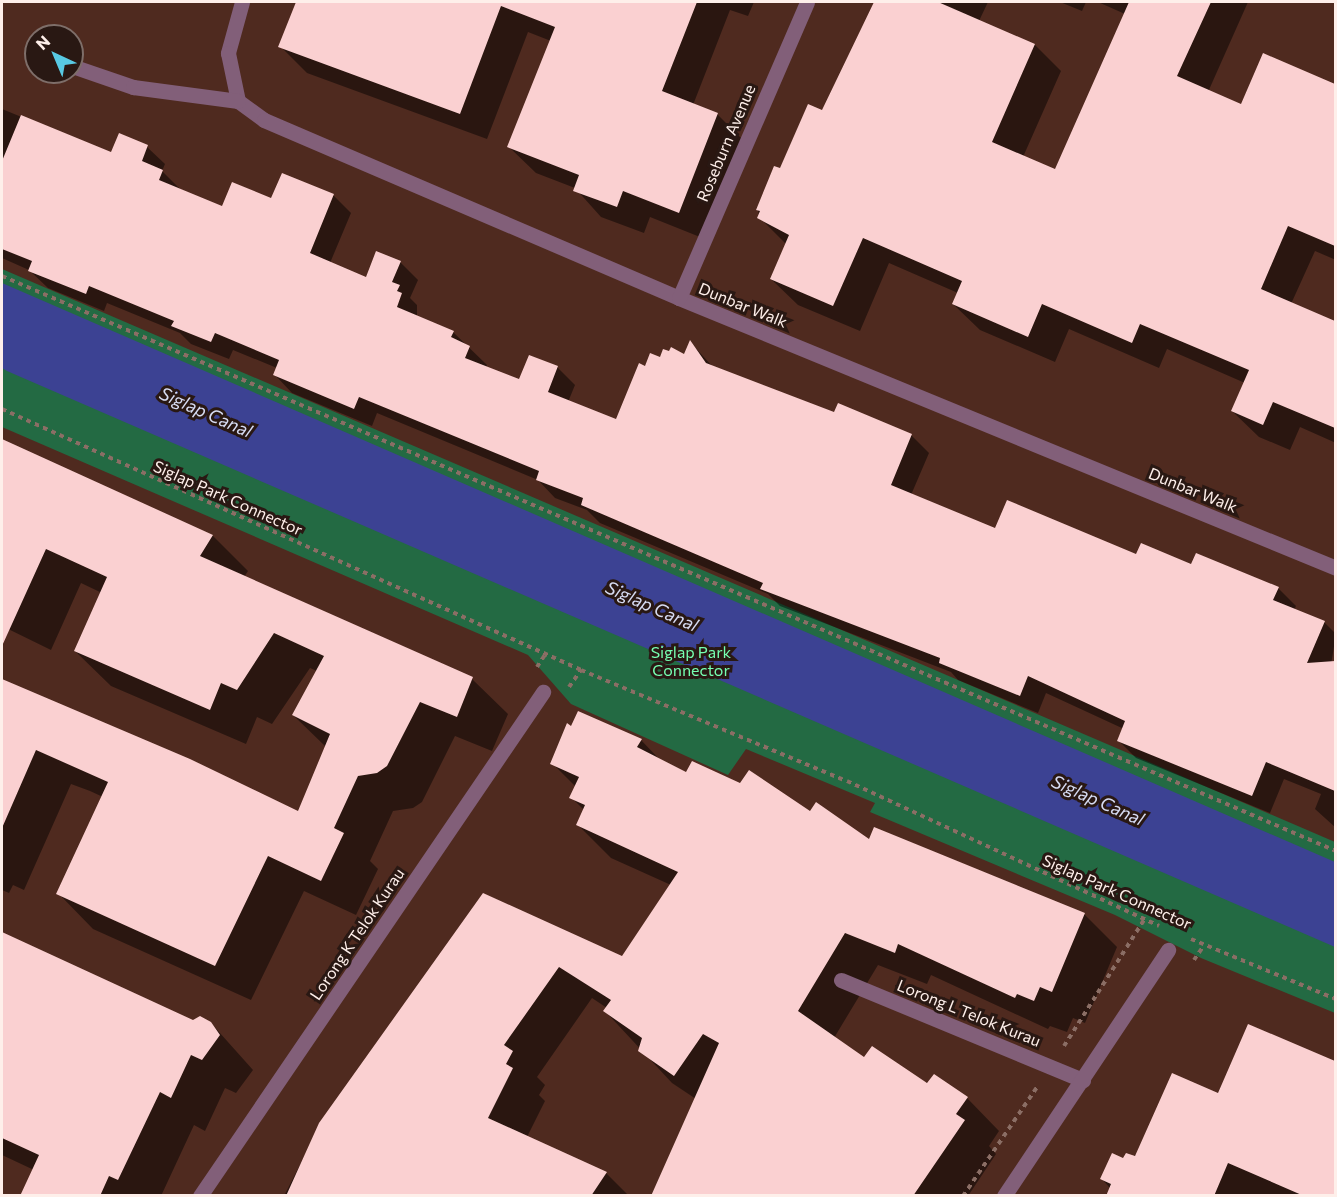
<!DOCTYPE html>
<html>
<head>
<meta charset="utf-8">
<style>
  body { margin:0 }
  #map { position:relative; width:1337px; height:1197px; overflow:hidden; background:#4f2a1f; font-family:Commissioner,sans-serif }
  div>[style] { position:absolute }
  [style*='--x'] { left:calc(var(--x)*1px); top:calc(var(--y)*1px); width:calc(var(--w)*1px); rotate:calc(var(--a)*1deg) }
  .green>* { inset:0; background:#236a43 }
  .water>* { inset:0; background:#3c4293 }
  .shadow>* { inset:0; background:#0007 }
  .building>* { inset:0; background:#fad0d1 }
  .path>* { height:4px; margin-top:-2px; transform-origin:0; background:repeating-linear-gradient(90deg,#8b6e65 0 4.5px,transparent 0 9px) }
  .street>* { height:15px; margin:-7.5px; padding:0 7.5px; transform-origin:7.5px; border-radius:7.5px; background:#825f79 }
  span { translate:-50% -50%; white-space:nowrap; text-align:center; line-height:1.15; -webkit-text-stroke:6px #291813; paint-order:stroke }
  .street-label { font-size:16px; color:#feefea }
  .park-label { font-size:16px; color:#76ffb1 }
  .water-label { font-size:18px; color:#d6dbf2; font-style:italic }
  .frame { position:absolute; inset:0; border:3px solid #feefea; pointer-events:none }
  .north { position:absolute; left:24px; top:24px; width:60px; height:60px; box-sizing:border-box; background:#291813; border:2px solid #7e6e69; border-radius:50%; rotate:316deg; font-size:16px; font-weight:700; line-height:24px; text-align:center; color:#feefea }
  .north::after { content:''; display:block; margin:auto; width:21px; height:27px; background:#58c9e3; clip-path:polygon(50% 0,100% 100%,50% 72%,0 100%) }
</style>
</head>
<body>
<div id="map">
  <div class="green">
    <div style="clip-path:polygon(2px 269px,1335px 842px,1335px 1013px,1201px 958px,1115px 915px,870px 812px,875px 803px,746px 749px,728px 775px,571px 704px,528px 655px,2px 427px)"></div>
  </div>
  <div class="water">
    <div style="clip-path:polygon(2px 283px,1335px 862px,1335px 947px,7px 371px,2px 368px)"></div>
  </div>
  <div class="shadow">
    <div style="clip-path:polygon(297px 2px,754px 2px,748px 16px,730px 10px,693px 105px,717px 114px,744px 141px,705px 239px,650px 217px,644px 233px,601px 217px,575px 188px,536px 173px,509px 147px,551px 41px,528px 32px,487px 139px,307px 73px,280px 46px)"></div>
    <div style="clip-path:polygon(876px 2px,988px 2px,979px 21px,1035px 45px,1061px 71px,1023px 157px,1056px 171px,1125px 14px,1098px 2px,1248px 2px,1208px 92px,1242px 106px,1264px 55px,1336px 86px,1336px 260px,1315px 251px,1291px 304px,1336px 323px,1336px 443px,1300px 427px,1290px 450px,1259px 437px,1232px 411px,1245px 383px,1167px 349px,1159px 368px,1069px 329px,1055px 362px,980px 330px,953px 304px,958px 293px,889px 263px,860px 331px,798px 305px,771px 279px,786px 244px,759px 217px,758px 209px,823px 112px)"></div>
    <div style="clip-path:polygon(1060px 2px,1086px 2px,1082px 11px)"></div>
    <div style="clip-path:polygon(2px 109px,112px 154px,147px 147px,165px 164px,162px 171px,180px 189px,223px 208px,272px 200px,283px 175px,334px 196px,351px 213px,330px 263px,366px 279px,377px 253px,400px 262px,418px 280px,410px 298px,417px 305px,417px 317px,453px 332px,487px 365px,486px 368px,520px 381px,557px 367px,575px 385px,568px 402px,617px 421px,646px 368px,661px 359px,685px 356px,690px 342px,713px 367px,835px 414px,911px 435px,929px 453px,911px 495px,996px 530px,1192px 566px,1278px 588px,1296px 606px,1294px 610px,1324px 622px,1336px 634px,1331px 665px,1336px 670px,1336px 828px,1315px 809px,1321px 794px,1284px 779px,1270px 813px,1136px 758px,1119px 741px,1124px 729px,1046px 693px,1038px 713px,958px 680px,951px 672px,780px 606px,768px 594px,600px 523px,587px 510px,555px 498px,538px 480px,377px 413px,372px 426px,292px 393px,275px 375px,277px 368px,233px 350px,229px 359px,191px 344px,180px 333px,107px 303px,104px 311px,48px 288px,29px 270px,2px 258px)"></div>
    <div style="clip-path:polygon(7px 443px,213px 536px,248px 571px,244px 577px,472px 679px,508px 714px,492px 751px,455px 736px,422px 802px,413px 808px,393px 811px,370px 861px,378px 869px,356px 915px,304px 891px,251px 1000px,93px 929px,58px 893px,103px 797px,90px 791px,71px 784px,24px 890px,13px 885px,9px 893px,2px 890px,2px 680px,190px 760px,299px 813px,326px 747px,293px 715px,317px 671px,310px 668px,272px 724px,257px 717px,246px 744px,111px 686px,75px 651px,102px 593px,81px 583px,51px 650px,2px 626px,2px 456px)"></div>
    <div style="clip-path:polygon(641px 740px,661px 761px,687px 774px,740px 785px,870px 841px,1084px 914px,1117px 947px,1085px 1023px,1073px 1018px,1067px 1032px,1050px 1026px,1048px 1029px,931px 975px,927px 984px,878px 965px,834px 1038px,865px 1059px,967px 1098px,999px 1131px,989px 1146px,996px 1154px,968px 1196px,653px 1196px,696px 1099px,672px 1083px,605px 1011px,607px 1008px,592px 998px,537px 1077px,545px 1085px,539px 1095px,545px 1101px,527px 1137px,606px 1173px,629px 1196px,284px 1196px,321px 1124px,484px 894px,623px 958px,671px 885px,611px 858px,578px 825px,584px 810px,571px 797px,576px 787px,552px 763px)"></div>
    <div style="clip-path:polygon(2px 933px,193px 1022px,211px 1023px,253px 1070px,236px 1093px,225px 1088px,205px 1131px,194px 1125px,161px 1196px,22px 1196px,34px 1170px,2px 1155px)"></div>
    <div style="clip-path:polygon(1248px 1026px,1336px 1062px,1336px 1196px,1117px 1196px,1102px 1179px,1219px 1095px)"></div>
  </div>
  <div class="building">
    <div style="clip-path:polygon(296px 2px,697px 2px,662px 91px,718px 113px,679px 213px,623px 191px,617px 207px,573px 191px,579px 175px,507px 147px,555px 27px,501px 6px,460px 114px,278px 47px)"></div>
    <div style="clip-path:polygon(874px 2px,938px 2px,1035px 44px,992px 142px,1055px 169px,1129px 2px,1211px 2px,1177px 76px,1241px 104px,1263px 53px,1335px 84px,1335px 246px,1288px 226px,1261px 289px,1335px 321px,1335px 428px,1273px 402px,1263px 425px,1231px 411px,1249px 370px,1140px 324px,1132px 343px,1042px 304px,1028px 337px,952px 304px,962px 281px,863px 238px,833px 306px,770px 279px,789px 235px,757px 218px,760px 211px,756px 210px,774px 166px,780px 168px,808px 104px,822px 110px)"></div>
    <div style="clip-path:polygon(21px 115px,111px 152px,119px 133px,148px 145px,142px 161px,163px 170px,159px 180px,222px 206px,232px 182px,271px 198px,282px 173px,334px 194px,310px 253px,366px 277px,376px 251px,401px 261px,392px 282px,400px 285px,397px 291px,402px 293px,397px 307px,454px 331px,451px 337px,470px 346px,465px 358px,519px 379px,529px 355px,558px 366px,548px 392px,616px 419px,639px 363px,645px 366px,650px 353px,660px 357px,663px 349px,669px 351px,671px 347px,684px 354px,690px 340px,706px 363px,834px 412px,838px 403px,912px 434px,891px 485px,995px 528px,1007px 500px,1136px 554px,1141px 543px,1191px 564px,1196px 553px,1279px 587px,1273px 600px,1325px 621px,1307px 663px,1335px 661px,1335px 791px,1266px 762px,1252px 796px,1117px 741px,1125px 721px,1028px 676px,1020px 696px,939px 663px,940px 658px,760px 589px,763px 583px,581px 505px,583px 498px,536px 480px,539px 471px,359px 397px,354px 409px,273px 375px,279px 360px,215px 333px,211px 342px,171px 326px,174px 321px,89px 286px,86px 294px,28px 271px,32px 261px,2px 249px,2px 161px)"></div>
    <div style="clip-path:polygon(2px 439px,213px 535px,200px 556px,473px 677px,457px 717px,420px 702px,387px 766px,377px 773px,358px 776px,334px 828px,344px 833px,321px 881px,268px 856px,215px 966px,56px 894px,108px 782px,36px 750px,2px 828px,2px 679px,190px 759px,298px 811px,330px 734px,292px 715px,324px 656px,274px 633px,237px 690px,221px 683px,210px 710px,74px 651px,107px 577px,46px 549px,2px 646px)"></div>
    <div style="clip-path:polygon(578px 711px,642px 739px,637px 747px,686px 772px,692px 761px,740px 783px,749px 770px,810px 811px,816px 802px,869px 839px,874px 827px,1085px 913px,1052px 992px,1040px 987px,1034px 1001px,1017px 994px,1015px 998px,898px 944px,895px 953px,845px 933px,798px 1011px,864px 1057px,872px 1046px,927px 1083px,934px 1074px,968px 1097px,956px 1114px,965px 1120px,913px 1196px,651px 1196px,719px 1043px,703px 1034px,674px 1076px,638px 1051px,642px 1038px,603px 1011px,611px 1000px,559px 967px,504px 1045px,513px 1051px,506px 1064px,513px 1068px,488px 1118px,607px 1172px,591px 1196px,286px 1196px,319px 1123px,483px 893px,622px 956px,678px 872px,576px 825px,585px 805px,569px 798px,579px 777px,550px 764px,567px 723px,571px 726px)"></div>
    <div style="clip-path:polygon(2px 932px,193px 1020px,200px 1016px,211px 1022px,220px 1035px,202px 1060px,191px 1055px,171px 1098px,160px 1092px,118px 1180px,109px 1176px,100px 1196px,20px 1196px,39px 1155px,2px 1138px)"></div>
    <div style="clip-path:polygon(1248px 1024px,1335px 1061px,1335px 1196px,1304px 1196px,1228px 1163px,1214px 1196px,1106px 1196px,1111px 1184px,1100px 1179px,1112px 1153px,1123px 1158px,1126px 1153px,1135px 1156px,1172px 1073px,1218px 1093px)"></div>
  </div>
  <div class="path">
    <div style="--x:2;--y:276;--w:1453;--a:23.32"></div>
    <div style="--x:2;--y:409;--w:635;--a:24.26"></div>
    <div style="--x:581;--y:670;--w:288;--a:22.7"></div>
    <div style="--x:847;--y:781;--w:344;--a:24.9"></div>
    <div style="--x:537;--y:667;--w:17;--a:-57"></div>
    <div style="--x:569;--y:687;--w:21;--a:-55"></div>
    <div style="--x:1191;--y:939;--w:157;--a:22.5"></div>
    <div style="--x:1194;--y:960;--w:18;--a:-56"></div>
    <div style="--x:1064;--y:1046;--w:149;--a:-57.6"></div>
    <div style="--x:963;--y:1196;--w:132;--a:-55.8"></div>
  </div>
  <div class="street">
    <div style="--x:242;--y:2;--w:53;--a:105.4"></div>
    <div style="--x:228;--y:53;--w:49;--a:78.2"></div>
    <div style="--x:238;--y:101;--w:32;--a:36"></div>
    <div style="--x:264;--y:120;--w:452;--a:23.2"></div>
    <div style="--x:679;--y:298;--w:710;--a:22.34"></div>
    <div style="--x:72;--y:66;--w:65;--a:19"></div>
    <div style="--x:133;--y:87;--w:106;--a:7.6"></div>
    <div style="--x:679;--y:298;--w:322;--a:-66.6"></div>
    <div style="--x:841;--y:980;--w:262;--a:22.5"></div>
    <div style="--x:200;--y:1196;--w:610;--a:-55.76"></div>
    <div style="--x:1004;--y:1196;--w:296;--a:-56.3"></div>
  </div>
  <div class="street-label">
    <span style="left:726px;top:143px;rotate:-67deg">Roseburn Avenue</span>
    <span style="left:743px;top:305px;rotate:22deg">Dunbar Walk</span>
    <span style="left:1193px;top:490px;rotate:22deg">Dunbar Walk</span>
    <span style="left:228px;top:498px;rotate:24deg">Siglap Park Connector</span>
    <span style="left:1117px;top:892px;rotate:24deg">Siglap Park Connector</span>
    <span style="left:357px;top:934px;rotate:-56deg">Lorong K Telok Kurau</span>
    <span style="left:969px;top:1013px;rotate:22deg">Lorong L Telok Kurau</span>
  </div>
  <div class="park-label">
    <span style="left:691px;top:661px">Siglap Park<br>Connector</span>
  </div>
  <div class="water-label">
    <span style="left:206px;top:412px;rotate:24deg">Siglap Canal</span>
    <span style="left:652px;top:606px;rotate:24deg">Siglap Canal</span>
    <span style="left:1098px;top:800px;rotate:24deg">Siglap Canal</span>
  </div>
  <div class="frame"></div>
  <div class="north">N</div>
</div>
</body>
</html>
